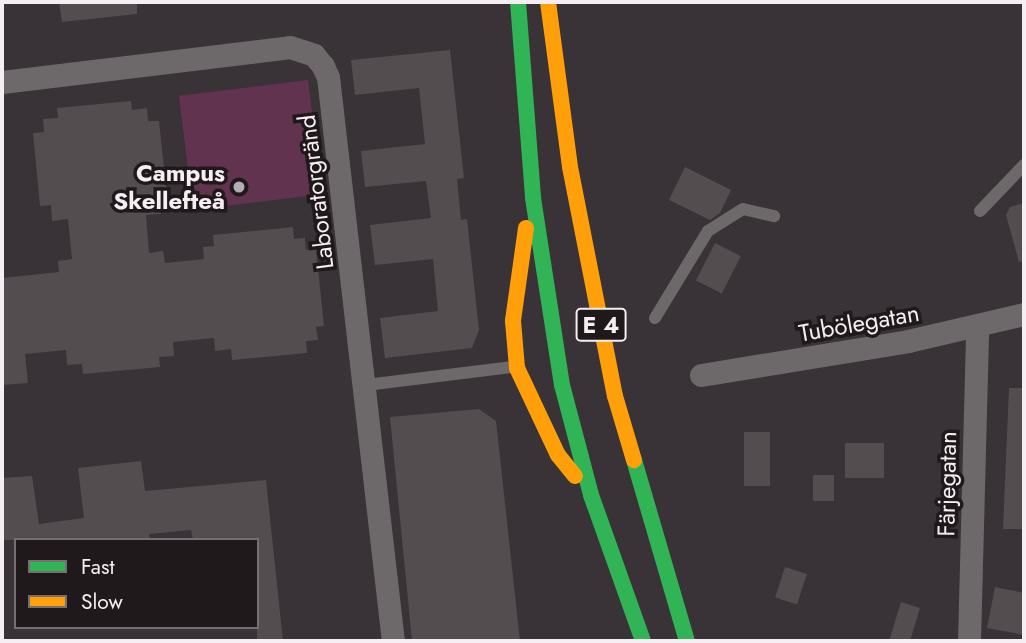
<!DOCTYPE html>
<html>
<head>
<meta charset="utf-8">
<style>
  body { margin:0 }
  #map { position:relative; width:1026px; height:643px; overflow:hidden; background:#393236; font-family:Jost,sans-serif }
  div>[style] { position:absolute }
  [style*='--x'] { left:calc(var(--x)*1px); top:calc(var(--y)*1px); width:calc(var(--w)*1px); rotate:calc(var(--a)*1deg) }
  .green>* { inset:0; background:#62334e; transform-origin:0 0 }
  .building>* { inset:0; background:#534d50; transform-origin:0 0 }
  .lane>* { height:12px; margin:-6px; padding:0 6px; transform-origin:6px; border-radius:6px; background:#6d686a }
  .street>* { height:23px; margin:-11.5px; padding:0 11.5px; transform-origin:11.5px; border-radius:11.5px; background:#6d686a }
  .fast>* { height:16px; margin:-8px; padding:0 8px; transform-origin:8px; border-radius:8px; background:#30b455 }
  .slow>* { height:16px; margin:-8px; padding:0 8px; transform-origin:8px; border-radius:8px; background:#ff9f0a }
  .dots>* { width:19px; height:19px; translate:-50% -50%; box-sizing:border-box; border:4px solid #1f191c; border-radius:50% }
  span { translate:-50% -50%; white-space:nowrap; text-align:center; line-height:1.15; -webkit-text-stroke:7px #1f191c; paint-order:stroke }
  .shield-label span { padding:2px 5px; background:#1f191c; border:2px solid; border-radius:5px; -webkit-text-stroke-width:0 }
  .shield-label { font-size:23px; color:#f6eef2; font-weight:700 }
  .poi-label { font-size:24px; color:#f6eef2; font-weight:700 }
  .right { translate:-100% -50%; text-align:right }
  .street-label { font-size:24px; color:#f6eef2 }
  .frame { position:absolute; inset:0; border:4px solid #f6eef2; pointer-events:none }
  .legend { position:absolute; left:14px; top:538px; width:245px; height:91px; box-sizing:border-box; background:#1f191c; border:2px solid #756e72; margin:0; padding:9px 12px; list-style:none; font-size:21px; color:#f6eef2 }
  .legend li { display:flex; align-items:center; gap:14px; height:35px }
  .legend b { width:35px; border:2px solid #756e72 }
</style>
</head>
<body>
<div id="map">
  <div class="green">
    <div style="left:308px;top:80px;width:115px;height:130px;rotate:83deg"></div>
  </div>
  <div class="building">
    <div style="clip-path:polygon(59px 2px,137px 2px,137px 14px,62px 22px)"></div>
    <div style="clip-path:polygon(450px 50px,464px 178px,457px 179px,461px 220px,467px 219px,479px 330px,472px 348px,385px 358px,380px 318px,438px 311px,433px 259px,375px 265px,370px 225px,431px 218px,426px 181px,365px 187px,361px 151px,425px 144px,419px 88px,355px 95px,351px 60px)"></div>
    <div style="clip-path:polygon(131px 101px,132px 110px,147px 108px,148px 121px,159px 121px,167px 196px,159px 197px,161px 214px,146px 215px,149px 253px,163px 251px,165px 263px,204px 259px,203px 247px,214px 246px,213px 235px,293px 227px,294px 239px,305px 238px,306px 250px,316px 249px,324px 326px,316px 327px,318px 340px,306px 341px,307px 353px,232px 360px,231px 349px,215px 351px,214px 338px,173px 342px,174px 356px,159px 357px,160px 367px,83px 374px,82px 364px,67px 365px,66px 350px,25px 354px,28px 383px,2px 385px,2px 278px,59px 272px,58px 261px,72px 259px,68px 219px,52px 221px,51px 205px,40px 206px,33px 133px,44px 132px,43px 119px,58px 118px,57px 108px)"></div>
    <div style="clip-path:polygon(685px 167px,731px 190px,720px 213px,710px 220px,669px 200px)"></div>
    <div style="clip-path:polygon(1024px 203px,1024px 261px,1019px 262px,1006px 215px,1010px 207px)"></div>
    <div style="left:715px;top:243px;width:29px;height:42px;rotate:27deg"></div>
    <div style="clip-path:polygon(1009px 388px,1024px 388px,1024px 529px,1003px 529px)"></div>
    <div style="clip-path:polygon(479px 409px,496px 421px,520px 641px,412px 641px,390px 417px)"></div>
    <div style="left:744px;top:432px;width:26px;height:54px"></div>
    <div style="left:845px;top:443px;width:39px;height:35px"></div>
    <div style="clip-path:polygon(141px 461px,145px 491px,266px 480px,283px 641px,257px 641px,257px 540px,193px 540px,191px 530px,149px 534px,150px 540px,2px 540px,2px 478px,32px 476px,39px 524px,84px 518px,78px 468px)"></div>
    <div style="left:813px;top:475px;width:21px;height:26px"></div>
    <div style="left:785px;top:567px;width:23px;height:32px;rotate:18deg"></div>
    <div style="clip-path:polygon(995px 587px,1024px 593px,1024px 635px,987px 628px)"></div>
    <div style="clip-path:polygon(901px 602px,920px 608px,910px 641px,889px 641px)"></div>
  </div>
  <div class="lane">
    <div style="--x:980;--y:211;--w:64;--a:-46.3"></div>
    <div style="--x:655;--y:318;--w:102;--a:-58.7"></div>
    <div style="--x:708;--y:231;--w:41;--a:-32.2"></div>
    <div style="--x:743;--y:209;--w:32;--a:13"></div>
    <div style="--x:366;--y:385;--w:148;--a:-7"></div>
  </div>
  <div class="street">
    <div style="--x:2;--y:82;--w:290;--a:-6.9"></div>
    <div style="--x:290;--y:47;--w:25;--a:18"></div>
    <div style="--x:314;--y:55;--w:14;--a:51"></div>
    <div style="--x:323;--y:66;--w:12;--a:66"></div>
    <div style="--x:328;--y:77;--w:568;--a:83.43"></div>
    <div style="--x:701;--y:375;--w:210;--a:-9.3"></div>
    <div style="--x:908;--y:341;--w:119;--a:-13.1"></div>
    <div style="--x:969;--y:641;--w:314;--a:-88.5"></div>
  </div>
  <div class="fast">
    <div style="--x:518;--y:2;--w:197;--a:85.6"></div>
    <div style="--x:533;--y:198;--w:189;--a:81.2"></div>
    <div style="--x:562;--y:385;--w:114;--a:75.2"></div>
    <div style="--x:591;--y:495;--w:155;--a:70.4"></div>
    <div style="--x:634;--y:460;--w:189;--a:73.7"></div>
  </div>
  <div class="slow">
    <div style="--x:548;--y:2;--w:166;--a:82.4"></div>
    <div style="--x:570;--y:167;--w:233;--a:78.9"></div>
    <div style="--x:615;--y:396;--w:67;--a:73.5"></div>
    <div style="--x:526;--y:228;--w:94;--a:98"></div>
    <div style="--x:513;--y:321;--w:47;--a:85.1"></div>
    <div style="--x:517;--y:368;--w:96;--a:64.8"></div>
    <div style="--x:558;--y:455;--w:27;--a:51"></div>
  </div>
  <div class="dots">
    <div style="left:239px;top:187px;background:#b4acb0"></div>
  </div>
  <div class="shield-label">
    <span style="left:601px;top:325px">E 4</span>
  </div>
  <div class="poi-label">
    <span class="right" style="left:225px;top:187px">Campus<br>Skellefteå</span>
  </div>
  <div class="street-label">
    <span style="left:316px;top:192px;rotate:-97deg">Laboratorgränd</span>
    <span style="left:859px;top:323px;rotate:-10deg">Tubölegatan</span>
    <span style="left:947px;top:484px;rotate:-89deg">Färjegatan</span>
  </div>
  <div class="frame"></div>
  <ul class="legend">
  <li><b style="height:9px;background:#30b455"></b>Fast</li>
  <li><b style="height:9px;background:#ff9f0a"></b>Slow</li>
  </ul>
</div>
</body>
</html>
